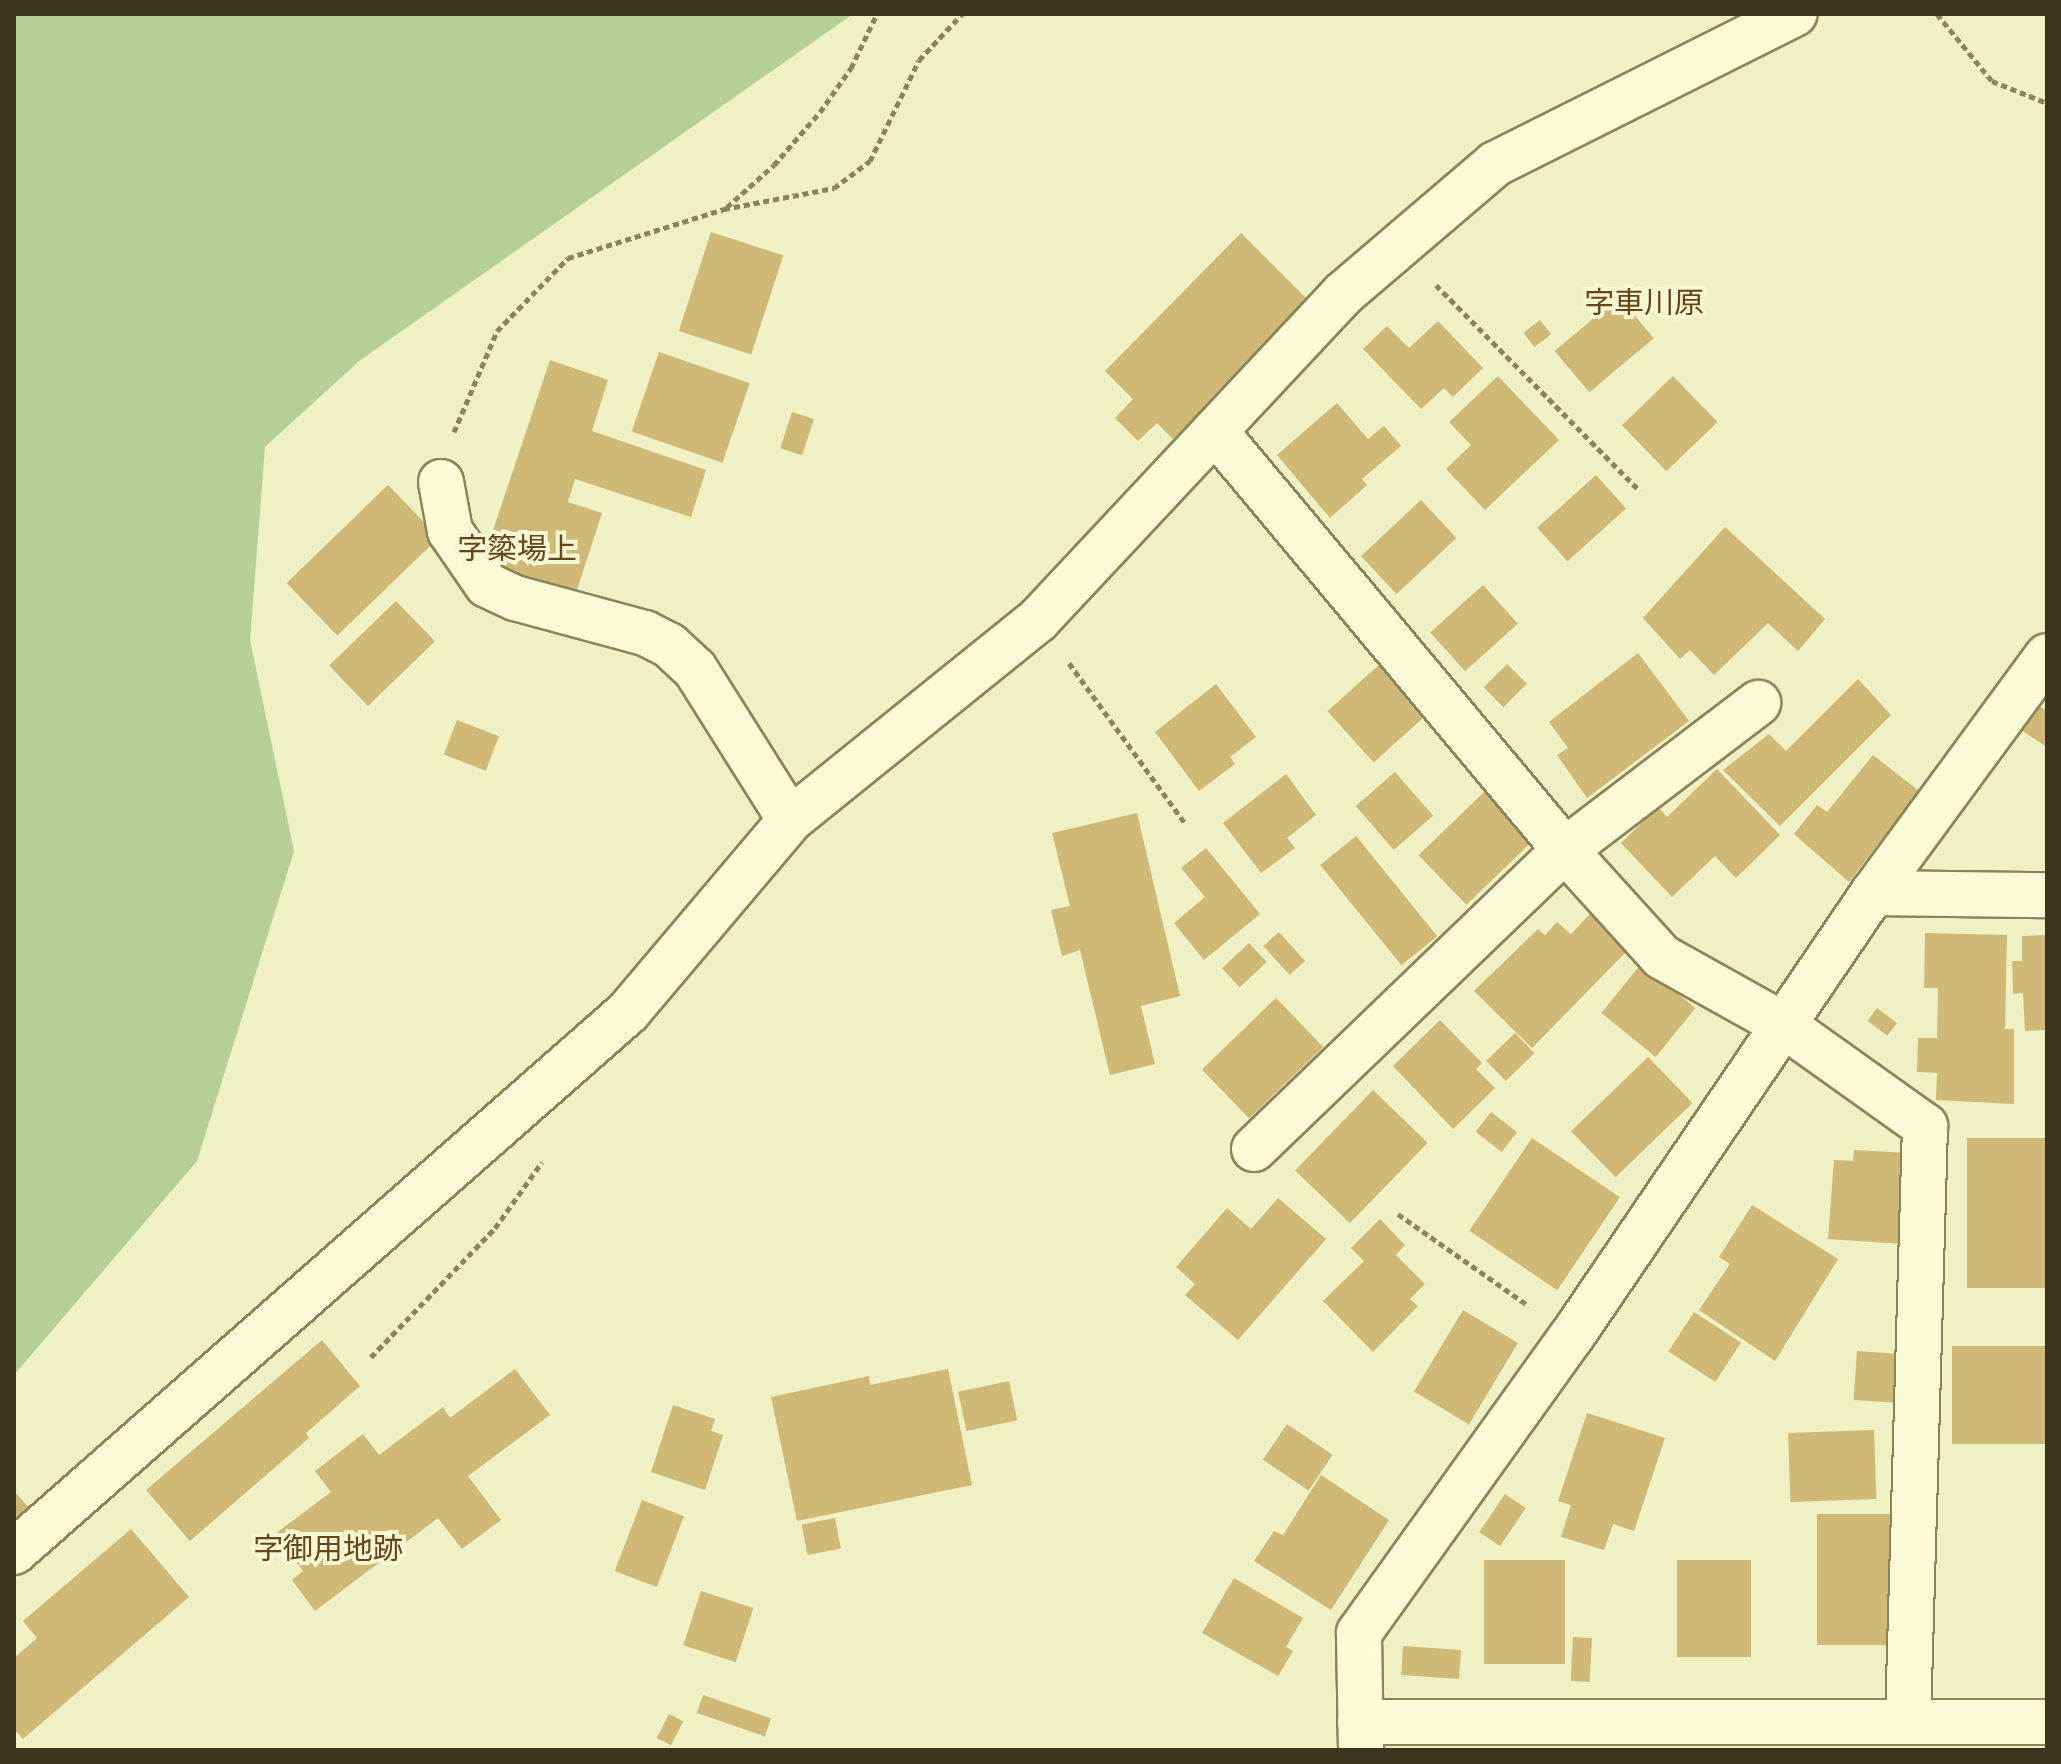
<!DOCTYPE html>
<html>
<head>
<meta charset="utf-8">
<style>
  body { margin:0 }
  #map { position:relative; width:2061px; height:1764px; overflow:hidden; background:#eff0c3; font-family:Spectral,"Noto Sans JP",serif }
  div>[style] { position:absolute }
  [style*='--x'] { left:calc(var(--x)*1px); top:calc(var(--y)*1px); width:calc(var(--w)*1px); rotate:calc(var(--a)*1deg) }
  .green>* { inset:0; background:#b6cf96 }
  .building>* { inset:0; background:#d0b877; transform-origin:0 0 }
  .path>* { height:5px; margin-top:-2.5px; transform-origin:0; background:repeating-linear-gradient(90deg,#8c8459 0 6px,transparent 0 10px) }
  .roads { filter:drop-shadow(2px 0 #8c8459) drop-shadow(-2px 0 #8c8459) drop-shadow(0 2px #8c8459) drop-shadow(0 -2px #8c8459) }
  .street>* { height:44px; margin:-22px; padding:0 22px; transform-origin:22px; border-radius:22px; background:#fafad7 }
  span { translate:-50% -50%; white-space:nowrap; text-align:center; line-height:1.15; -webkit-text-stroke:8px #f6f7d3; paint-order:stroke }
  .quarter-label { font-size:30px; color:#69441b }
  .frame { position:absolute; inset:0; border:16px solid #3b351e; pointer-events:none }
</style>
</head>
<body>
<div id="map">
  <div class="green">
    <div style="clip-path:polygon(14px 14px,853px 14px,359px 361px,265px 447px,250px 640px,294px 851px,197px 1161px,14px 1375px)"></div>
  </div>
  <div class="building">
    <div style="left:711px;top:232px;width:76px;height:104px;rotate:18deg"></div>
    <div style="clip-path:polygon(1241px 233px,1310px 302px,1173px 439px,1157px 423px,1138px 441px,1115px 418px,1133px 399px,1105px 371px)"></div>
    <div style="left:1619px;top:297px;width:54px;height:84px;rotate:50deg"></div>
    <div style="left:1540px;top:320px;width:18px;height:21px;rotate:52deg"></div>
    <div style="clip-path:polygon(1438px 321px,1483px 368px,1453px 397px,1444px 388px,1421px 409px,1363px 349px,1387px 326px,1409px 348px)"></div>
    <div style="left:659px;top:352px;width:96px;height:84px;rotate:19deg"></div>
    <div style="clip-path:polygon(550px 360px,608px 380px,592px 431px,706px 470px,691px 517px,575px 479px,568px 502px,602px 513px,576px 593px,482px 563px)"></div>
    <div style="clip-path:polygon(1498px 376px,1559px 440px,1485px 510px,1446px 469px,1471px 445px,1449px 422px)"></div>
    <div style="left:1673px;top:376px;width:64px;height:71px;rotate:46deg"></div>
    <div style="clip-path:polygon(1337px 403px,1368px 439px,1384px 426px,1401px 446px,1362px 479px,1367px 485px,1330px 518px,1277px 455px)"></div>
    <div style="left:792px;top:412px;width:23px;height:38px;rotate:18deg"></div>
    <div style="left:1596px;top:475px;width:45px;height:79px;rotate:48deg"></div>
    <div style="left:388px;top:485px;width:73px;height:141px;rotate:46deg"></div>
    <div style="left:1421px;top:500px;width:52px;height:82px;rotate:47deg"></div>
    <div style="clip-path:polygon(1725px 527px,1825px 619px,1798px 651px,1768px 623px,1714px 675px,1690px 650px,1680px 659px,1643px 618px)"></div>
    <div style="left:1483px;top:585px;width:52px;height:71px;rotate:48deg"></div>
    <div style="left:396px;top:601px;width:56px;height:93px;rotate:46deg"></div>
    <div style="clip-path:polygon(1638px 653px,1689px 721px,1587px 798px,1557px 755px,1568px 748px,1549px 722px)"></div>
    <div style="left:1381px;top:663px;width:69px;height:72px;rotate:48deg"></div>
    <div style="left:1507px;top:664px;width:28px;height:33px;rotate:45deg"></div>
    <div style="clip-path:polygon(1858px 679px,1891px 715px,1780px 826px,1723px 770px,1769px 734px,1786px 751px)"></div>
    <div style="clip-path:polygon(1216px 684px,1256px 737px,1230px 757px,1235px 764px,1199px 791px,1155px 732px)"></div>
    <div style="clip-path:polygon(2033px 701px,2047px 711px,2047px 747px,2016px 727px)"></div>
    <div style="left:457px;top:720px;width:45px;height:37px;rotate:21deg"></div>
    <div style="clip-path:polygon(1873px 755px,1919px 791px,1849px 882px,1794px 834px,1817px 805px,1827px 812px)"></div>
    <div style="clip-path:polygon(1717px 769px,1780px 835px,1736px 878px,1715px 856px,1672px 897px,1621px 843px,1658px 807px,1667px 817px)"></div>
    <div style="left:1395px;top:772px;width:58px;height:52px;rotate:49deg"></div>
    <div style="clip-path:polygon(1286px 774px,1316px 815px,1287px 838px,1295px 848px,1261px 873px,1223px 823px)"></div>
    <div style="left:1484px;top:792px;width:69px;height:91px;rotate:46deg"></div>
    <div style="clip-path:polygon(1137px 813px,1180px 996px,1141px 1006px,1155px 1064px,1110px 1075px,1080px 950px,1062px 956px,1051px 910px,1070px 906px,1052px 833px)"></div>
    <div style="left:1356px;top:836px;width:129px;height:46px;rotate:51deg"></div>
    <div style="clip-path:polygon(1206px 848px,1260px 914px,1204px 960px,1174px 923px,1205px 897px,1181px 868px)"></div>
    <div style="clip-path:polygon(1591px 913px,1628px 950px,1532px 1048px,1474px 991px,1538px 929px,1545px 935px,1557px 922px,1571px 934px)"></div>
    <div style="left:1279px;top:932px;width:39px;height:21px;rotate:48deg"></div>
    <div style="clip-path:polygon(1925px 933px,2007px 935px,2005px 1029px,2014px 1029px,2014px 1104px,1936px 1100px,1937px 1073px,1917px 1072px,1918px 1038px,1937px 1038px,1938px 988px,1924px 988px)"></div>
    <div style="clip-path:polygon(2047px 935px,2047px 1030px,2025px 1031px,2023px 993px,2013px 994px,2012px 961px,2022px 961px,2022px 936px)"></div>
    <div style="left:1249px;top:943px;width:26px;height:37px;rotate:47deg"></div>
    <div style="left:1641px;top:964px;width:70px;height:63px;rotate:39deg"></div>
    <div style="left:1276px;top:998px;width:68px;height:103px;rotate:46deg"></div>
    <div style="left:1877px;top:1008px;width:25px;height:16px;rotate:37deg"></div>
    <div style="clip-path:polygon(1440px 1020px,1482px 1063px,1476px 1069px,1495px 1088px,1453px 1129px,1393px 1066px)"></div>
    <div style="left:1515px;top:1033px;width:28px;height:40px;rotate:46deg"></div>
    <div style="left:1648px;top:1057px;width:64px;height:107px;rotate:46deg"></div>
    <div style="left:1373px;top:1090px;width:76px;height:112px;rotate:44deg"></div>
    <div style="left:1491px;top:1112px;width:33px;height:25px;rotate:38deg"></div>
    <div style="left:1532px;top:1138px;width:106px;height:112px;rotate:34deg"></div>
    <div style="left:2047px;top:1138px;width:150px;height:80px;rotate:90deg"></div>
    <div style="clip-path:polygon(1854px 1150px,1909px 1153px,1903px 1244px,1828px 1239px,1834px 1160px,1853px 1161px)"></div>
    <div style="clip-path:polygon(1278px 1198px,1326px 1239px,1238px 1340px,1185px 1295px,1195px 1284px,1176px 1267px,1227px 1208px,1251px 1229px)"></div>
    <div style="clip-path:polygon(1752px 1205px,1838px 1259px,1775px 1361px,1699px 1310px,1730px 1264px,1719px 1257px)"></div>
    <div style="clip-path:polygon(1380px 1219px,1405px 1245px,1396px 1255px,1425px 1284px,1410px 1299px,1418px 1306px,1373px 1352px,1323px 1301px,1364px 1261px,1351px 1248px)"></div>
    <div style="left:1463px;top:1310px;width:64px;height:95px;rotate:31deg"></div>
    <div style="left:1694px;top:1312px;width:56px;height:47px;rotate:33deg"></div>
    <div style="clip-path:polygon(322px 1340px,360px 1386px,306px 1433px,309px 1438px,190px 1541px,146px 1490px)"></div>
    <div style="left:2047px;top:1346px;width:98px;height:95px;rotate:90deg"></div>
    <div style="left:1857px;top:1351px;width:46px;height:49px;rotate:4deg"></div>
    <div style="clip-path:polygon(515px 1369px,550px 1415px,468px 1476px,501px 1520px,462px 1549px,438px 1518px,315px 1611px,292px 1580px,303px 1571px,275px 1534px,331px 1492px,315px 1471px,363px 1434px,379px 1455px,443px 1407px,450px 1418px)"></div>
    <div style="clip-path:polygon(948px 1369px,972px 1485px,797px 1521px,771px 1397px,869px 1376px,870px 1385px)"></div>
    <div style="left:1009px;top:1381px;width:40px;height:52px;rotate:78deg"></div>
    <div style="clip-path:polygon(673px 1405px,715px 1419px,711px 1431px,723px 1435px,705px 1490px,651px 1472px)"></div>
    <div style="clip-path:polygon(1587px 1413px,1665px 1438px,1634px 1531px,1613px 1524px,1604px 1550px,1561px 1537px,1571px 1505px,1558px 1501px)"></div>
    <div style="left:1287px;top:1424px;width:55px;height:43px;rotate:34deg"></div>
    <div style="left:1874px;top:1430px;width:69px;height:86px;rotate:88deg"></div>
    <div style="clip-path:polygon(1321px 1475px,1389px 1520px,1331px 1610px,1254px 1561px,1274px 1531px,1283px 1535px)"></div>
    <div style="clip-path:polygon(14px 1491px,34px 1513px,14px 1531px)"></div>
    <div style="left:1505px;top:1494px;width:25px;height:46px;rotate:34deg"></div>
    <div style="left:642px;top:1500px;width:45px;height:76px;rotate:21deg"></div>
    <div style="left:1817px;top:1514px;width:73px;height:131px"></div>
    <div style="left:835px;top:1518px;width:31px;height:34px;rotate:79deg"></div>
    <div style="clip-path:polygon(131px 1529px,189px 1597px,23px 1739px,14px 1729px,14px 1658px,37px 1638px,23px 1621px)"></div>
    <div style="left:1484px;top:1560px;width:81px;height:104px"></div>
    <div style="left:1677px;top:1560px;width:74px;height:97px"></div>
    <div style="clip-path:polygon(1234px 1578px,1303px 1618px,1286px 1647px,1293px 1651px,1278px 1676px,1202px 1633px)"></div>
    <div style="left:701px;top:1591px;width:55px;height:57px;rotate:18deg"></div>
    <div style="left:1573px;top:1637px;width:19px;height:44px;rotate:3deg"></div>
    <div style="left:1461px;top:1650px;width:29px;height:58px;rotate:94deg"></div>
    <div style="left:703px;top:1695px;width:72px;height:19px;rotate:19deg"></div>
    <div style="left:669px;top:1714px;width:16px;height:27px;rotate:27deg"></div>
  </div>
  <div class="path">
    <div style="--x:1937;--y:14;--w:87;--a:50.6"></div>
    <div style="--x:1992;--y:81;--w:59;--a:21.8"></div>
    <div style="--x:727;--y:207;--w:63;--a:-41.8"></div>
    <div style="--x:774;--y:165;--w:70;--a:-49"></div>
    <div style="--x:820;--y:112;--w:54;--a:-54.8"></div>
    <div style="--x:851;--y:68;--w:60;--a:-64.3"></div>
    <div style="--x:1436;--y:285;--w:290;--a:45.3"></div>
    <div style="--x:454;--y:432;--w:110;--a:-66.9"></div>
    <div style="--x:497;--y:331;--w:102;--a:-45.8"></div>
    <div style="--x:568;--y:258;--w:164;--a:-17.4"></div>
    <div style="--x:724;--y:209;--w:112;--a:-10.8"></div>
    <div style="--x:834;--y:188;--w:45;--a:-36.9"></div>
    <div style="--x:870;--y:161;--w:112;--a:-64.1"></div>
    <div style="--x:919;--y:60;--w:63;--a:-46.9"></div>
    <div style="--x:1069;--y:663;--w:198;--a:54.1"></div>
    <div style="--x:1398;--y:1214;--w:160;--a:35.1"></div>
    <div style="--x:371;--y:1357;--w:179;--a:-46.1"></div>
    <div style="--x:495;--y:1228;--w:81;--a:-54.5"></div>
  </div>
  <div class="roads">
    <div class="street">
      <div style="--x:1215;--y:431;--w:546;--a:50.13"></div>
      <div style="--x:1565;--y:850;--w:144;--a:47.8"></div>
      <div style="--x:1662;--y:957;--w:137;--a:29.2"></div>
      <div style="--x:1782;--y:1024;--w:176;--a:35.5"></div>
      <div style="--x:1925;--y:1126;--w:595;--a:91.64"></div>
      <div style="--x:441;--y:482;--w:50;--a:79.6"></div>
      <div style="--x:450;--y:531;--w:65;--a:55.6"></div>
      <div style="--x:487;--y:585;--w:31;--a:25"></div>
      <div style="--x:515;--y:598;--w:135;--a:15.1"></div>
      <div style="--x:645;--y:633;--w:27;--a:27"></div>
      <div style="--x:669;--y:645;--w:35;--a:43"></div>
      <div style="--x:695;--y:669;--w:178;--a:57.8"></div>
      <div style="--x:1873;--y:893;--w:174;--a:0.7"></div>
      <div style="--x:1254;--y:1149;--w:431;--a:-43.9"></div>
      <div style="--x:1565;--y:850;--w:243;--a:-37.3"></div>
      <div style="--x:14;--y:1552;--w:818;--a:-41.33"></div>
      <div style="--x:628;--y:1012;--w:251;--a:-49.8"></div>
      <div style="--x:790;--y:820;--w:319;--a:-38.9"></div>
      <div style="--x:1038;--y:620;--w:446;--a:-46.9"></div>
      <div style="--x:1343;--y:294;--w:200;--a:-40.5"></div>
      <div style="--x:1495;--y:164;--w:335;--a:-26.6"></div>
      <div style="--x:1360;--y:1722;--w:687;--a:0"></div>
      <div style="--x:1361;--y:1750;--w:117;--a:-91"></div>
      <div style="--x:1359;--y:1633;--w:365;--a:-54.4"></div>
      <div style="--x:1572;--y:1336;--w:536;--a:-55.81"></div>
      <div style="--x:1873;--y:893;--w:294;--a:-53.7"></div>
    </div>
  </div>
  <div class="quarter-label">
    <span style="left:1644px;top:304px">字車川原</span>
    <span style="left:517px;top:550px">字簗場上</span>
    <span style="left:328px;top:1550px">字御用地跡</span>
  </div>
  <div class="frame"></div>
</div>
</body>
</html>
